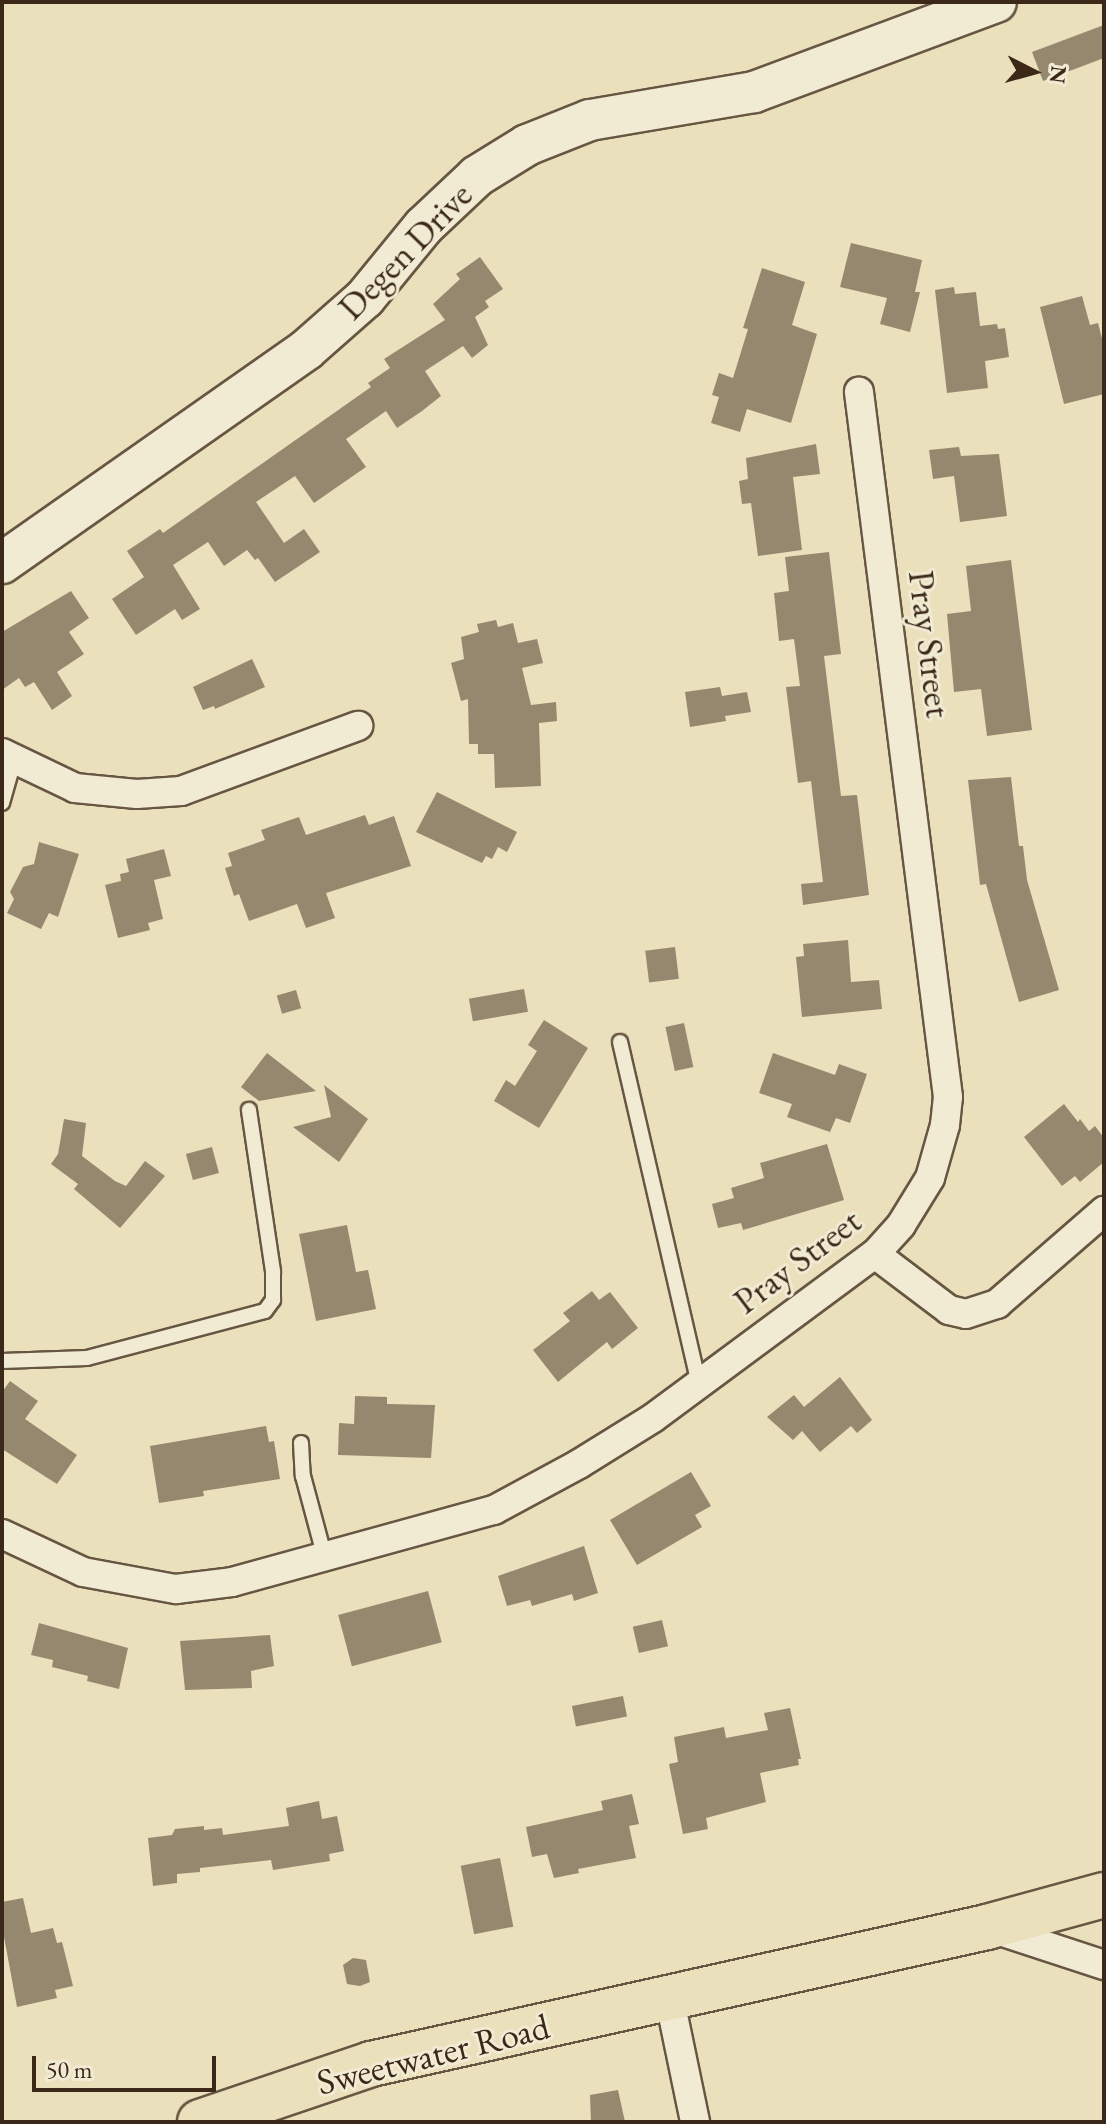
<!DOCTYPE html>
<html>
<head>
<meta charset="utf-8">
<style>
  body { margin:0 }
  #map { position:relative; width:1106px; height:2124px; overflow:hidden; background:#eae0bc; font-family:"EB Garamond",serif }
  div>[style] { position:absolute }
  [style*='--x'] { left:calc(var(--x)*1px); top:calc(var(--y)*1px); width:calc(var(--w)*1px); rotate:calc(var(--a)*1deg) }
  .building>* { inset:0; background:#96886e; transform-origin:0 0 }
  .roads { filter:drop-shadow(2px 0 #675642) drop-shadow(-2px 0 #675642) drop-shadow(0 2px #675642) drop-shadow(0 -2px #675642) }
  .lane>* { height:14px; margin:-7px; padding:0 7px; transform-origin:7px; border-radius:7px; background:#f1ebd3 }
  .street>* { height:28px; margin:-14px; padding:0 14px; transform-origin:14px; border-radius:14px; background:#f1ebd3 }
  .secondary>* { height:40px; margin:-20px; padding:0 20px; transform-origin:20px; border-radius:20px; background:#f1ebd3 }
  .primary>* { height:44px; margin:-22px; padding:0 22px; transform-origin:22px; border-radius:22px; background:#eae0bc }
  span { translate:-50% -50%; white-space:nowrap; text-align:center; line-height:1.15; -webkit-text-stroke:6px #f1ebd3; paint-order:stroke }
  .street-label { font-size:36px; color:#3b2819 }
  .frame { position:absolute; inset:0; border:4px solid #3b2819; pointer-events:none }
  .north { position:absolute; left:994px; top:32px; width:80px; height:80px; -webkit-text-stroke:6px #f1ebd3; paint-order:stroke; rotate:96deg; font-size:22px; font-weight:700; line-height:32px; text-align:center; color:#3b2819 }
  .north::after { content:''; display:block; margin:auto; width:28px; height:36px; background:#3b2819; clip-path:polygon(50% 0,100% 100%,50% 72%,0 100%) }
  .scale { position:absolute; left:32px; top:2056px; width:184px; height:36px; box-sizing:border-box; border:4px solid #3b2819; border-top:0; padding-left:10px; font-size:24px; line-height:28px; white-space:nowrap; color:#3b2819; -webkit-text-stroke:6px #f1ebd3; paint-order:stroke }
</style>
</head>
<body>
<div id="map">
  <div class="building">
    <div style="clip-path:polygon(1104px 25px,1104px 58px,1043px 81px,1032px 52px)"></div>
    <div style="clip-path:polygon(851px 243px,922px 260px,915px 292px,920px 292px,910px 332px,880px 324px,887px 298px,840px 287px)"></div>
    <div style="clip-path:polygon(480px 257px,503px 289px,485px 301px,489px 307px,475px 317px,488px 345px,472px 358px,463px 346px,425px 371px,441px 396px,422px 411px,397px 428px,386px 411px,346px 439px,366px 467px,314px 503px,295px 476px,256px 502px,284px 543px,304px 529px,320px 552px,275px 582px,258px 558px,255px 560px,247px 550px,224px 566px,208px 542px,173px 565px,200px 609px,182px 620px,175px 609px,136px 635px,112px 599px,144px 577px,127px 551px,160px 529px,163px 533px,371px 387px,368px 383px,390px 368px,384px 359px,445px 320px,433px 304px,460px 279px,456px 274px)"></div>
    <div style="clip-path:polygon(762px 268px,805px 282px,792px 325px,817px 334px,791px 423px,747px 409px,740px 432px,711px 423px,719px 397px,712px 395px,719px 373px,733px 378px,748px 329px,743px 328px)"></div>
    <div style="clip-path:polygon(954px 287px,955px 294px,976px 292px,980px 326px,997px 324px,998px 329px,1005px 328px,1009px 357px,985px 361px,988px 388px,947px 393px,935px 290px)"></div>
    <div style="clip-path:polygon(1082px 296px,1090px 325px,1098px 323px,1104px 346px,1104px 394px,1064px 404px,1040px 307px)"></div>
    <div style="clip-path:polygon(816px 444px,820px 474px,793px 477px,802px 550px,758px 556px,751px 503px,742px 504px,739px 481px,748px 479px,746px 458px)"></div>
    <div style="clip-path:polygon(959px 447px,961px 456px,999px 454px,1007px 516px,960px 522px,954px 476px,933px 479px,929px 450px)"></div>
    <div style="clip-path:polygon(829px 552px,841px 654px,824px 656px,841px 796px,857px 795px,869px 895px,803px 905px,801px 884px,823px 882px,811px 781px,798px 783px,786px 687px,800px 686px,794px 639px,779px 641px,774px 593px,789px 591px,785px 557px)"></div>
    <div style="clip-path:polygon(1011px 560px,1032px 730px,987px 736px,981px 689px,954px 692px,947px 614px,971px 611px,966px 566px)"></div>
    <div style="clip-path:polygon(71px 591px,89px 618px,69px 632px,84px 654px,57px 672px,72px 696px,52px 710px,34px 682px,25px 687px,19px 678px,2px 690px,2px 632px)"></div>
    <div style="clip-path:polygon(496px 620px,498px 627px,513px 623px,518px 643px,537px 639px,543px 663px,522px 668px,531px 705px,556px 702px,557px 721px,539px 723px,541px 786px,495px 788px,494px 754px,478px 754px,478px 744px,469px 744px,468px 699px,461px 701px,451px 663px,464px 659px,461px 637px,479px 632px,477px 624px)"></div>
    <div style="clip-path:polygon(252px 659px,265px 687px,215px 709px,214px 706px,203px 710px,193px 687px)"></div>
    <div style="clip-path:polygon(720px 687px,722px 696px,747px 692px,751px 712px,725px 716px,726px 721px,690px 727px,685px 692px)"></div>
    <div style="clip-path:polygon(1011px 777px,1019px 846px,1023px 846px,1027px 880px,1059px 990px,1019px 1002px,986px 884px,980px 885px,968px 780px)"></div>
    <div style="clip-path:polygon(437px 792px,517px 832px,507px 852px,498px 847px,492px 859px,486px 856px,482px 863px,416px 832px)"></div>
    <div style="clip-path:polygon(365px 815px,369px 825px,394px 816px,411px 866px,326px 893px,335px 918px,306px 928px,297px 904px,249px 921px,239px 894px,234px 896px,225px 868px,232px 866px,228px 853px,265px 840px,261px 830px,299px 817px,306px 835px)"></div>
    <div style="clip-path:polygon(39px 842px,79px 854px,58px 917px,49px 913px,41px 929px,7px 913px,14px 899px,10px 892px,23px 867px,34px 864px)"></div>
    <div style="clip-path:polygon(164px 849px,171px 876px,154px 880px,163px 919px,148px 923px,150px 930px,118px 938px,105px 885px,121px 881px,120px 874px,129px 872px,126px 859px)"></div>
    <div style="clip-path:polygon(848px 940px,851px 982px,879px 980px,882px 1009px,802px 1017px,796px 957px,804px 956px,803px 944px)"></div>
    <div style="left:675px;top:947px;width:32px;height:30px;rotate:83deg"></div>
    <div style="left:524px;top:989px;width:23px;height:56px;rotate:80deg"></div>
    <div style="left:296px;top:990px;width:19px;height:20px;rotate:74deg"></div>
    <div style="clip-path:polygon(544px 1020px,588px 1048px,539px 1128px,494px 1101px,506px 1080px,515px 1086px,537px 1051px,528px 1045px)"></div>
    <div style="left:684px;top:1023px;width:45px;height:19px;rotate:78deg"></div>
    <div style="clip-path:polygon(267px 1053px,316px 1091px,259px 1101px,241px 1087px)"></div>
    <div style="clip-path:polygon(773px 1053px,835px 1075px,839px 1064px,867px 1074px,850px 1123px,836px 1118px,830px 1132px,787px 1117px,792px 1104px,759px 1093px)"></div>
    <div style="clip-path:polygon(324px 1085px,368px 1119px,339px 1162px,293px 1127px,331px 1117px)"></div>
    <div style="clip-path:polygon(1064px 1104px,1078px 1122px,1080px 1119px,1089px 1131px,1095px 1126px,1104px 1138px,1104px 1162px,1080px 1182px,1075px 1176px,1062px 1186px,1024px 1137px)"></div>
    <div style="clip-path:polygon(64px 1119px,86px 1123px,82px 1156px,115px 1181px,126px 1186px,145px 1161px,165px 1176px,120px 1228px,74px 1189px,78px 1184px,51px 1164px,58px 1154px)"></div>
    <div style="clip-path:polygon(827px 1144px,844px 1200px,743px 1230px,741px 1223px,718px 1228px,712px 1204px,734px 1198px,731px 1188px,764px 1178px,760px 1163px)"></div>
    <div style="left:212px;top:1147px;width:27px;height:27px;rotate:75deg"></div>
    <div style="clip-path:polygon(347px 1225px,356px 1272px,368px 1270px,376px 1309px,316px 1321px,299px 1234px)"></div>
    <div style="clip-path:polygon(592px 1291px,599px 1300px,610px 1292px,638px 1328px,612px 1349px,607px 1342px,558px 1382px,533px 1350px,570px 1321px,563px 1313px)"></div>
    <div style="clip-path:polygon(840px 1377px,872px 1420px,857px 1433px,851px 1426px,820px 1452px,802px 1431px,793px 1440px,767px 1417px,794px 1395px,804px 1407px)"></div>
    <div style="clip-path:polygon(10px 1381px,38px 1401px,25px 1419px,77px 1455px,57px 1484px,2px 1449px,2px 1392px)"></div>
    <div style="clip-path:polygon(355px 1396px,387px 1397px,387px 1404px,435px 1405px,431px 1458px,338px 1455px,339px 1423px,354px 1424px)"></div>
    <div style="clip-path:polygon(266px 1426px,269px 1442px,274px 1441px,280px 1479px,203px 1491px,204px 1496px,159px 1503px,150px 1446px)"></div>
    <div style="clip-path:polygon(691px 1472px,711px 1506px,695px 1515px,702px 1527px,637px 1565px,610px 1520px)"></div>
    <div style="clip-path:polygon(584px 1546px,598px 1593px,574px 1601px,572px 1594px,532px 1606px,530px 1600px,507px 1606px,498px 1576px)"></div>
    <div style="left:428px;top:1591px;width:53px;height:93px;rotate:75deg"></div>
    <div style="left:662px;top:1620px;width:27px;height:30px;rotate:77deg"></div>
    <div style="clip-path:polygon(39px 1623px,128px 1648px,119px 1689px,87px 1681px,88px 1676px,52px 1667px,53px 1660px,31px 1655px)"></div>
    <div style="clip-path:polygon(270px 1635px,274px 1666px,251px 1671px,252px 1688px,185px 1690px,180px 1641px)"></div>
    <div style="left:623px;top:1696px;width:21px;height:52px;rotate:79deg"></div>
    <div style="clip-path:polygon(790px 1708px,801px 1759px,798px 1759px,799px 1765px,760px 1773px,766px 1802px,706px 1818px,708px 1829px,683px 1834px,669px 1764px,678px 1762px,674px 1737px,724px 1727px,726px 1738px,768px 1730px,764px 1713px)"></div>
    <div style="clip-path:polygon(632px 1794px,639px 1824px,629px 1826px,636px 1858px,578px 1869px,579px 1873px,554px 1878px,547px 1854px,532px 1857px,526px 1827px,603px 1810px,601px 1801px)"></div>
    <div style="clip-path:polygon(319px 1801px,322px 1819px,337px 1816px,344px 1851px,329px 1854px,330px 1861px,273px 1870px,271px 1860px,200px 1868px,200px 1872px,177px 1874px,177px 1883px,153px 1886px,148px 1838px,172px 1835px,175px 1829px,204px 1826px,204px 1830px,222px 1828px,223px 1835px,289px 1826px,286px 1808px)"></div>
    <div style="left:500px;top:1858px;width:70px;height:40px;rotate:79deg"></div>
    <div style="clip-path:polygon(23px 1898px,31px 1933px,53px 1928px,57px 1943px,62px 1942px,73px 1986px,55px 1990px,57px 1998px,17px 2007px,2px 1926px,2px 1902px)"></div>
    <div style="clip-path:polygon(353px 1958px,366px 1960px,370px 1982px,360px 1986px,347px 1984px,343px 1965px)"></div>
    <div style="clip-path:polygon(618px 2090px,625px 2122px,591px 2122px,590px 2095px)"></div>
  </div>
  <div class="roads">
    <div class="lane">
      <div style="--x:2;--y:803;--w:44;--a:-74.1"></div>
      <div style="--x:620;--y:1042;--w:348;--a:77"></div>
      <div style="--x:2;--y:1361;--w:85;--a:-2"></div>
      <div style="--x:87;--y:1358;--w:184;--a:-14.8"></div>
      <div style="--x:265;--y:1311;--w:14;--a:-54"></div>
      <div style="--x:273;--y:1300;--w:29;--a:-90"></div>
      <div style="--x:273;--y:1271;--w:163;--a:-98.5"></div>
      <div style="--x:301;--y:1443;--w:33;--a:87"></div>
      <div style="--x:303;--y:1476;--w:85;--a:75"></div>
    </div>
    <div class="street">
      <div style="--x:2;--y:753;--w:81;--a:25.6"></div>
      <div style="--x:75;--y:788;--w:62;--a:5.5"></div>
      <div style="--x:137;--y:794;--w:44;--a:-3.9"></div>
      <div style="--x:181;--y:791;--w:189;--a:-20.2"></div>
      <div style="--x:875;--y:1254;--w:93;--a:37.1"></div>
      <div style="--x:949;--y:1310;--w:17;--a:13"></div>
      <div style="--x:966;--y:1314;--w:33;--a:-18"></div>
      <div style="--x:997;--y:1304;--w:142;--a:-41"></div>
      <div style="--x:2;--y:1534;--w:89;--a:25.1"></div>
      <div style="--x:83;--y:1572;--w:95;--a:10.4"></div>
      <div style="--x:176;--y:1589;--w:56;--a:-7.1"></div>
      <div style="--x:232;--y:1582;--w:272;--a:-15.4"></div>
      <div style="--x:494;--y:1510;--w:97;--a:-28.4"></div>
      <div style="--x:579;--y:1464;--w:87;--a:-31.9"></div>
      <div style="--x:653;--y:1418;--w:276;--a:-36.5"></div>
      <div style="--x:875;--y:1254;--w:39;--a:-48"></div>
      <div style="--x:901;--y:1225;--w:55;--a:-58.3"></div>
      <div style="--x:930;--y:1178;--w:55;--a:-74.2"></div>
      <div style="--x:945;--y:1125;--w:28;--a:-84"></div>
      <div style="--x:948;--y:1097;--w:711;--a:-97.2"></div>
      <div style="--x:991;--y:1928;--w:119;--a:18.1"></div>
      <div style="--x:669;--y:1996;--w:129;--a:78.3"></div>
    </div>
    <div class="secondary">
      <div style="--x:2;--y:563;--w:371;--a:-35"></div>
      <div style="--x:306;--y:350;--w:79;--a:-41.4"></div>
      <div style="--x:365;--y:298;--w:93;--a:-50.7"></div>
      <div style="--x:424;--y:226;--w:73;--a:-43.3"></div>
      <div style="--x:477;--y:176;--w:59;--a:-31.8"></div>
      <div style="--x:527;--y:145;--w:68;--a:-21.6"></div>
      <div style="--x:590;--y:120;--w:166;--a:-9.7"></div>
      <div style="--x:754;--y:92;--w:258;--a:-20.4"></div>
    </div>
    <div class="primary">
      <div style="--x:200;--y:2122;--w:181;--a:-18.7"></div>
      <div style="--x:371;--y:2064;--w:631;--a:-12.54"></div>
      <div style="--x:987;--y:1927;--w:121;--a:-15.3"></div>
    </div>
  </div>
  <div class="street-label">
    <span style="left:405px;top:251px;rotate:-46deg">Degen Drive</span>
    <span style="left:930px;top:644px;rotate:83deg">Pray Street</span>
    <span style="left:797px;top:1261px;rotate:-37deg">Pray Street</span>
    <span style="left:433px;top:2054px;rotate:-14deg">Sweetwater Road</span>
  </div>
  <div class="frame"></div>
  <div class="north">N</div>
  <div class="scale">50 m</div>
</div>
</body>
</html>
